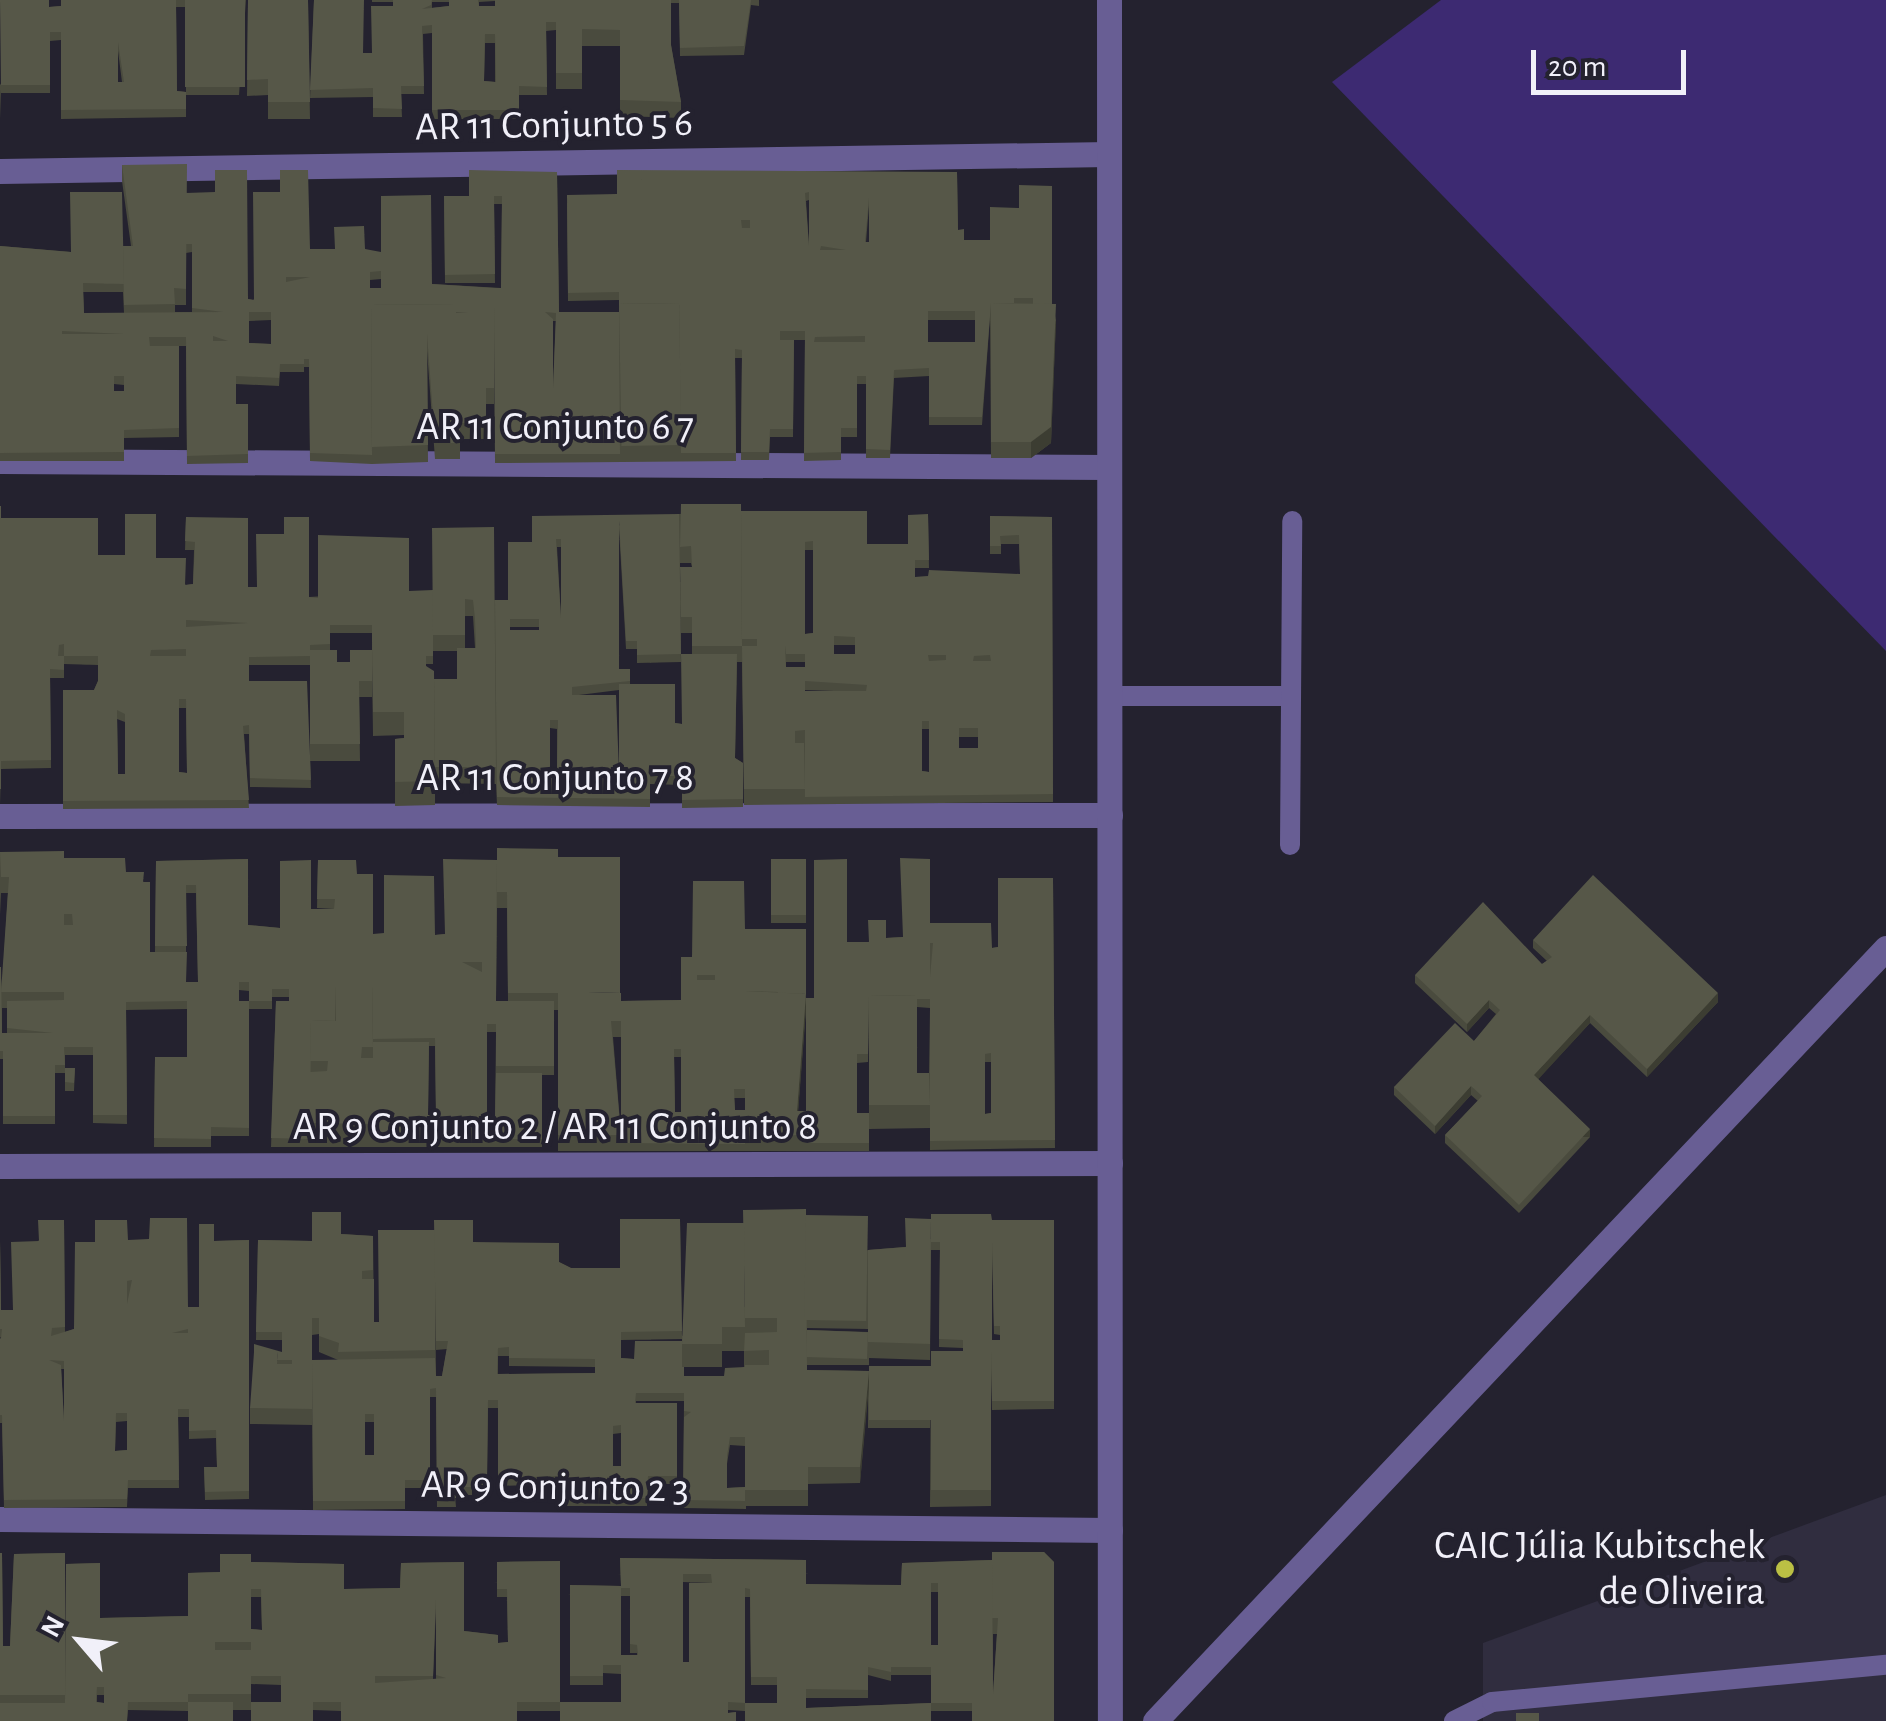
<!DOCTYPE html>
<html>
<head>
<meta charset="utf-8">
<style>
  body { margin:0 }
  #map { position:relative; width:1886px; height:1721px; overflow:hidden; background:#24222f; font-family:"Alegreya Sans",sans-serif }
  div>[style] { position:absolute }
  [style*='--x'] { left:calc(var(--x)*1px); top:calc(var(--y)*1px); width:calc(var(--w)*1px); rotate:calc(var(--a)*1deg) }
  .built>* { inset:0; background:#302d3f }
  .green>* { inset:0; background:#3d2a72 }
  .service>* { height:20px; margin:-10px; padding:0 10px; transform-origin:10px; border-radius:10px; background:#685e94 }
  .minor>* { height:25px; margin:-12.5px; padding:0 12.5px; transform-origin:12.5px; border-radius:12.5px; background:#685e94 }
  .tertiary>* { height:25px; margin:-12.5px; padding:0 12.5px; transform-origin:12.5px; border-radius:12.5px; background:#685e94 }
  .wall>* { inset:0; background:#4a4b3e; transform-origin:0 0 }
  .shaded-wall>* { inset:0; background:#3c3d32; transform-origin:0 0 }
  .building>* { inset:0; background:#565748; transform-origin:0 0 }
  .dots>* { width:28px; height:28px; translate:-50% -50%; box-sizing:border-box; border:5px solid #24222f; border-radius:50% }
  span { translate:-50% -50%; white-space:nowrap; text-align:center; line-height:1.15; -webkit-text-stroke:8px #24222f; paint-order:stroke }
  .street-label { font-size:40px; color:#f1f0f9 }
  .poi-label { font-size:40px; color:#f1f0f9 }
  .right { translate:-100% -50%; text-align:right }
  .north { position:absolute; left:30px; top:1591px; width:100px; height:100px; -webkit-text-stroke:8px #24222f; paint-order:stroke; rotate:298deg; font-size:28px; font-weight:700; line-height:40px; text-align:center; color:#f1f0f9 }
  .north::after { content:''; display:block; margin:auto; width:35px; height:45px; background:#f1f0f9; clip-path:polygon(50% 0,100% 100%,50% 72%,0 100%) }
  .scale { position:absolute; left:1531px; top:50px; width:155px; height:45px; box-sizing:border-box; border:5px solid #f1f0f9; border-top:0; padding-left:12px; font-size:30px; line-height:35px; white-space:nowrap; color:#f1f0f9; -webkit-text-stroke:8px #24222f; paint-order:stroke }
</style>
</head>
<body>
<div id="map">
  <div class="built">
    <div style="clip-path:polygon(1886px 1495px,1886px 1721px,1483px 1721px,1483px 1643px)"></div>
  </div>
  <div class="green">
    <div style="clip-path:polygon(1441px 0,1886px 0,1886px 651px,1332px 82px)"></div>
  </div>
  <div class="service">
    <div style="--x:1109;--y:696;--w:181;--a:0"></div>
    <div style="--x:1290;--y:845;--w:324;--a:-89.6"></div>
    <div style="--x:1454;--y:1721;--w:42;--a:-26.6"></div>
    <div style="--x:1492;--y:1702;--w:396;--a:-5.4"></div>
  </div>
  <div class="minor">
    <div style="--x:0;--y:171;--w:1109;--a:-0.88"></div>
    <div style="--x:0;--y:461;--w:1109;--a:0.31"></div>
    <div style="--x:0;--y:816;--w:1110;--a:-0.05"></div>
    <div style="--x:0;--y:1166;--w:1110;--a:-0.15"></div>
    <div style="--x:0;--y:1519;--w:1110;--a:0.57"></div>
    <div style="--x:1155;--y:1721;--w:1064;--a:-46.6"></div>
  </div>
  <div class="tertiary">
    <div style="--x:1109;--y:0;--w:1721;--a:89.97"></div>
  </div>
  <div class="wall">
    <div style="clip-path:polygon(evenodd,61px 0,246px 0,239px 95px,186px 95px,186px 117px,61px 119px,61px 40px,50px 41px,50px 93px,1px 93px,1px 89px,0 119px,0 85px,49px 7px,61px 6px,61px 0,176px 7px,185px 7px,186px 92px,177px 91px,176px 7px,61px 0,118px 51px,122px 82px,118px 82px,118px 51px)"></div>
    <div style="clip-path:polygon(248px 0,308px 0,310px 119px,268px 119px,268px 95px,247px 96px)"></div>
    <div style="clip-path:polygon(evenodd,314px 0,363px 53px,372px 53px,393px 6px,393px 2px,372px 2px,372px 0,679px 0,679px 3px,671px 3px,671px 45px,681px 102px,681px 118px,620px 116px,620px 46px,582px 46px,582px 89px,556px 89px,556px 30px,546px 31px,547px 95px,519px 95px,519px 119px,432px 119px,432px 33px,423px 34px,424px 94px,401px 94px,402px 117px,373px 117px,373px 97px,310px 98px,314px 0,495px 1px,495px 6px,479px 6px,479px 2px,495px 1px,314px 0,432px 2px,449px 2px,449px 6px,432px 8px,432px 2px,314px 0,485px 43px,495px 43px,495px 82px,484px 81px,485px 43px)"></div>
    <div style="clip-path:polygon(679px 0,759px 0,759px 6px,751px 5px,744px 55px,680px 56px)"></div>
    <div style="clip-path:polygon(evenodd,122px 165px,187px 193px,248px 299px,253px 300px,310px 249px,365px 249px,432px 284px,501px 288px,502px 204px,494px 204px,495px 283px,445px 283px,444px 196px,469px 196px,557px 172px,559px 312px,619px 312px,619px 300px,568px 301px,567px 203px,617px 194px,957px 172px,958px 230px,964px 240px,1052px 304px,1056px 320px,1051px 443px,1031px 458px,991px 458px,990px 317px,982px 425px,929px 425px,929px 376px,894px 378px,890px 458px,866px 458px,866px 384px,857px 384px,857px 437px,841px 437px,841px 460px,804px 461px,805px 340px,794px 340px,793px 437px,770px 437px,769px 460px,741px 460px,742px 358px,735px 358px,736px 461px,495px 463px,494px 328px,494px 404px,486px 404px,486px 439px,460px 439px,460px 459px,435px 459px,427px 351px,428px 462px,372px 464px,310px 461px,309px 367px,304px 367px,304px 372px,280px 372px,279px 386px,236px 384px,236px 404px,248px 404px,248px 463px,187px 464px,186px 346px,179px 346px,179px 437px,124px 438px,124px 461px,0 461px,0 246px,71px 252px,131px 246px,122px 181px,122px 165px,809px 200px,809px 246px,806px 201px,809px 200px,122px 165px,869px 206px,869px 242px,866px 242px,869px 206px,122px 165px,186px 226px,186px 253px,192px 252px,192px 312px,175px 312px,175px 305px,186px 305px,186px 226px,122px 165px,381px 279px,381px 288px,370px 288px,370px 280px,381px 279px,122px 165px,83px 292px,123px 292px,124px 313px,84px 313px,83px 292px,122px 165px,271px 320px,271px 344px,249px 343px,249px 321px,271px 320px,122px 165px,928px 320px,975px 320px,975px 342px,928px 342px,928px 320px,122px 165px,553px 321px,556px 321px,553px 388px,553px 321px,122px 165px,114px 384px,124px 385px,124px 391px,114px 391px,114px 384px)"></div>
    <div style="clip-path:polygon(evenodd,0 506px,1px 518px,98px 555px,156px 558px,186px 585px,193px 584px,194px 550px,185px 550px,186px 517px,248px 587px,309px 597px,409px 591px,495px 600px,508px 600px,532px 542px,679px 514px,741px 511px,867px 544px,908px 544px,928px 514px,929px 568px,915px 568px,915px 577px,1020px 574px,1019px 544px,1001px 544px,1001px 554px,990px 554px,990px 516px,1052px 517px,1053px 802px,744px 805px,742px 662px,737px 662px,735px 758px,743px 763px,743px 807px,682px 808px,682px 785px,650px 784px,650px 807px,497px 805px,496px 784px,435px 783px,435px 805px,395px 806px,395px 739px,404px 738px,404px 735px,373px 736px,372px 664px,372px 697px,359px 697px,360px 761px,310px 761px,311px 788px,250px 787px,249px 734px,244px 734px,249px 808px,63px 809px,63px 690px,94px 690px,98px 681px,98px 665px,64px 664px,64px 678px,50px 678px,51px 768px,1px 769px,0 805px,0 506px,619px 529px,626px 649px,637px 649px,637px 663px,681px 662px,680px 563px,691px 563px,692px 567px,680px 583px,681px 633px,692px 633px,692px 654px,682px 724px,675px 723px,630px 684px,630px 669px,619px 669px,619px 529px,0 506px,557px 547px,561px 547px,561px 618px,557px 547px,0 506px,805px 550px,813px 550px,813px 633px,805px 634px,805px 550px,0 506px,465px 616px,473px 616px,475px 648px,465px 648px,465px 616px,0 506px,510px 627px,539px 627px,539px 630px,510px 630px,510px 627px,0 506px,330px 633px,372px 633px,372px 650px,350px 662px,337px 662px,330px 650px,330px 633px,0 506px,433px 636px,433px 651px,457px 651px,457px 679px,434px 679px,426px 666px,426px 664px,433px 664px,433px 636px,0 506px,834px 645px,855px 645px,855px 654px,834px 654px,834px 645px,0 506px,786px 662px,805px 662px,805px 690px,834px 691px,805px 691px,786px 667px,786px 662px,0 506px,249px 665px,310px 665px,310px 759px,249px 681px,249px 665px,0 506px,619px 690px,619px 772px,579px 695px,619px 690px,0 506px,179px 708px,186px 708px,187px 773px,179px 772px,179px 708px,0 506px,117px 719px,125px 722px,125px 774px,118px 774px,117px 719px,0 506px,550px 728px,557px 729px,557px 770px,550px 770px,550px 728px,0 506px,922px 729px,929px 729px,929px 772px,922px 771px,922px 729px,0 506px,959px 737px,978px 737px,978px 748px,959px 748px,959px 737px)"></div>
    <div style="clip-path:polygon(evenodd,0 852px,64px 910px,126px 872px,144px 882px,150px 952px,155px 952px,156px 861px,248px 859px,248px 925px,280px 928px,311px 909px,334px 909px,317px 908px,318px 860px,357px 874px,373px 934px,435px 935px,445px 934px,497px 860px,558px 993px,621px 1001px,681px 1000px,692px 957px,745px 929px,806px 998px,814px 998px,847px 942px,868px 942px,886px 938px,903px 937px,930px 923px,992px 948px,998px 947px,1053px 878px,1055px 1148px,930px 1150px,930px 1128px,869px 1129px,869px 1151px,621px 1151px,621px 1147px,621px 1151px,558px 1151px,558px 1010px,554px 1010px,554px 1075px,542px 1075px,542px 1147px,310px 1147px,310px 1138px,310px 1147px,271px 1147px,276px 1001px,289px 1001px,289px 997px,272px 997px,272px 1009px,249px 1009px,249px 1136px,211px 1136px,211px 1147px,154px 1147px,155px 1057px,187px 1057px,187px 1009px,126px 1010px,127px 1124px,93px 1123px,93px 1055px,65px 1055px,65px 1068px,75px 1068px,74px 1091px,65px 1091px,65px 1070px,65px 1073px,55px 1073px,55px 1124px,3px 1124px,3px 1059px,0 1059px,0 967px,2px 989px,8px 893px,1px 893px,0 915px,0 852px,186px 893px,196px 893px,198px 982px,186px 982px,186px 893px,0 852px,497px 908px,507px 908px,508px 1001px,496px 1001px,497px 908px,0 852px,239px 990px,249px 991px,249px 1001px,239px 1001px,239px 990px,0 852px,806px 1007px,806px 1111px,798px 1111px,806px 1007px,0 852px,869px 1007px,869px 1113px,857px 1113px,857px 1063px,868px 1062px,869px 1007px,0 852px,917px 1007px,930px 1008px,929px 1073px,917px 1073px,917px 1007px,0 852px,2px 1008px,7px 1008px,7px 1033px,2px 1033px,2px 1008px,0 852px,487px 1032px,496px 1032px,495px 1117px,487px 1117px,487px 1032px,0 852px,613px 1037px,621px 1037px,621px 1134px,613px 1037px,0 852px,429px 1046px,435px 1046px,436px 1115px,428px 1115px,429px 1046px,0 852px,674px 1057px,681px 1057px,681px 1112px,675px 1112px,674px 1057px,0 852px,985px 1062px,991px 1062px,991px 1113px,985px 1114px,985px 1062px,0 852px,734px 1098px,745px 1098px,745px 1110px,735px 1110px,734px 1098px)"></div>
    <div style="left:771px;top:859px;width:35px;height:64px"></div>
    <div style="clip-path:polygon(1533px 940px,1718px 1002px,1647px 1077px,1590px 1023px,1538px 1079px,1590px 1137px,1519px 1213px,1445px 1143px,1445px 1135px,1478px 1101px,1471px 1095px,1435px 1134px,1394px 1095px,1394px 1087px,1474px 1041px,1496px 1014px,1489px 1008px,1467px 1032px,1415px 983px,1415px 975px,1542px 964px,1547px 961px,1533px 948px)"></div>
    <div style="clip-path:polygon(evenodd,680px 1219px,682px 1336px,868px 1250px,905px 1247px,992px 1220px,1054px 1220px,1054px 1409px,992px 1410px,991px 1368px,991px 1506px,930px 1507px,931px 1351px,963px 1351px,963px 1348px,939px 1347px,940px 1250px,931px 1250px,930px 1360px,869px 1358px,869px 1365px,807px 1365px,807px 1370px,869px 1371px,931px 1366px,930px 1428px,868px 1428px,868px 1391px,860px 1483px,808px 1484px,808px 1506px,746px 1506px,746px 1509px,683px 1508px,684px 1401px,636px 1401px,636px 1403px,677px 1403px,677px 1484px,648px 1484px,647px 1506px,559px 1506px,560px 1484px,498px 1486px,498px 1408px,488px 1408px,487px 1485px,472px 1485px,472px 1495px,455px 1495px,456px 1507px,437px 1507px,436px 1397px,430px 1397px,430px 1488px,405px 1488px,405px 1509px,313px 1510px,312px 1372px,312px 1425px,250px 1424px,250px 1408px,282px 1352px,282px 1340px,256px 1340px,258px 1240px,312px 1241px,341px 1234px,373px 1236px,374px 1322px,379px 1322px,473px 1242px,559px 1262px,571px 1268px,620px 1268px,680px 1219px,992px 1251px,994px 1334px,1000px 1335px,1000px 1340px,992px 1340px,992px 1251px,680px 1219px,435px 1277px,436px 1350px,447px 1349px,442px 1376px,436px 1376px,435px 1277px,680px 1219px,807px 1328px,868px 1329px,868px 1332px,807px 1330px,807px 1328px,680px 1219px,319px 1334px,319px 1352px,338px 1360px,312px 1360px,312px 1335px,319px 1334px,680px 1219px,682px 1339px,682px 1341px,634px 1359px,621px 1358px,621px 1340px,682px 1339px,680px 1219px,722px 1351px,744px 1351px,744px 1367px,724px 1376px,684px 1376px,684px 1367px,722px 1367px,722px 1351px,680px 1219px,498px 1356px,509px 1356px,509px 1366px,595px 1367px,595px 1373px,498px 1374px,498px 1356px,680px 1219px,365px 1422px,374px 1422px,374px 1455px,365px 1455px,365px 1422px,680px 1219px,621px 1433px,621px 1466px,613px 1466px,613px 1434px,621px 1433px,680px 1219px,730px 1445px,745px 1446px,745px 1487px,727px 1488px,727px 1464px,730px 1445px)"></div>
    <div style="clip-path:polygon(evenodd,64px 1220px,65px 1332px,74px 1329px,128px 1240px,188px 1307px,199px 1307px,214px 1241px,249px 1240px,249px 1499px,205px 1500px,204px 1467px,217px 1467px,216px 1438px,189px 1439px,189px 1417px,178px 1417px,179px 1488px,128px 1488px,127px 1507px,4px 1508px,2px 1423px,0 1423px,0 1339px,1px 1338px,0 1337px,0 1240px,1px 1310px,13px 1310px,38px 1241px,64px 1220px,61px 1369px,64px 1369px,64px 1421px,61px 1369px,64px 1220px,127px 1421px,127px 1450px,115px 1451px,116px 1422px,127px 1421px)"></div>
    <div style="clip-path:polygon(evenodd,992px 1552px,1044px 1552px,1054px 1562px,1054px 1721px,972px 1721px,972px 1711px,931px 1711px,931px 1721px,745px 1721px,745px 1711px,728px 1710px,728px 1713px,736px 1712px,736px 1721px,560px 1721px,560px 1711px,517px 1711px,517px 1721px,341px 1721px,341px 1711px,313px 1710px,313px 1721px,251px 1721px,251px 1710px,233px 1710px,233px 1721px,188px 1721px,188px 1711px,128px 1710px,127px 1721px,0 1721px,0 1553px,2px 1553px,3px 1646px,10px 1646px,14px 1554px,65px 1553px,65px 1695px,66px 1564px,100px 1563px,100px 1618px,188px 1616px,188px 1573px,220px 1572px,220px 1554px,251px 1554px,251px 1564px,251px 1562px,344px 1564px,344px 1589px,400px 1588px,401px 1563px,464px 1562px,464px 1631px,498px 1635px,498px 1643px,508px 1642px,507px 1597px,497px 1597px,497px 1562px,560px 1561px,560px 1702px,621px 1702px,621px 1674px,603px 1673px,603px 1685px,570px 1685px,570px 1585px,621px 1586px,620px 1558px,806px 1560px,806px 1584px,901px 1585px,902px 1563px,992px 1560px,992px 1562px,992px 1552px,683px 1582px,711px 1583px,689px 1583px,689px 1662px,683px 1662px,683px 1582px,992px 1552px,931px 1592px,938px 1592px,938px 1645px,931px 1645px,931px 1592px,992px 1552px,621px 1596px,630px 1596px,630px 1653px,637px 1653px,637px 1655px,621px 1655px,621px 1596px,992px 1552px,251px 1597px,261px 1597px,262px 1630px,251px 1629px,251px 1597px,992px 1552px,745px 1597px,750px 1597px,751px 1685px,777px 1685px,777px 1703px,745px 1703px,745px 1597px,992px 1552px,436px 1608px,436px 1679px,433px 1679px,436px 1608px,992px 1552px,993px 1634px,997px 1634px,993px 1694px,993px 1634px,992px 1552px,251px 1669px,251px 1684px,281px 1685px,281px 1702px,251px 1702px,251px 1669px,992px 1552px,868px 1675px,891px 1681px,891px 1675px,931px 1675px,931px 1707px,931px 1703px,806px 1708px,806px 1698px,868px 1698px,868px 1675px,992px 1552px,97px 1695px,104px 1695px,104px 1703px,97px 1702px,97px 1695px)"></div>
  </div>
  <div class="shaded-wall">
    <div style="clip-path:polygon(1056px 320px,1051px 443px,1031px 458px,1031px 442px)"></div>
    <div style="clip-path:polygon(1718px 993px,1718px 1002px,1647px 1077px,1647px 1069px)"></div>
    <div style="clip-path:polygon(806px 994px,806px 1011px,797px 1127px,797px 1111px)"></div>
    <div style="clip-path:polygon(1489px 1000px,1489px 1008px,1467px 1032px,1467px 1024px)"></div>
    <div style="clip-path:polygon(1590px 1015px,1590px 1023px,1534px 1084px,1534px 1075px)"></div>
    <div style="clip-path:polygon(1471px 1086px,1471px 1095px,1435px 1134px,1435px 1126px)"></div>
    <div style="left:1590px;top:1129px;width:8px;height:104px;rotate:90deg"></div>
    <div style="clip-path:polygon(869px 1371px,869px 1387px,860px 1483px,860px 1467px)"></div>
  </div>
  <div class="building">
    <div style="clip-path:polygon(evenodd,0 0,49px 0,49px 7px,61px 6px,61px 0,176px 0,177px 91px,186px 92px,186px 109px,61px 110px,61px 32px,50px 32px,50px 85px,1px 85px,0 0,118px 42px,124px 82px,118px 82px,118px 42px)"></div>
    <div style="left:185px;top:0;width:60px;height:87px"></div>
    <div style="clip-path:polygon(248px 0,308px 0,310px 102px,268px 102px,268px 79px,247px 80px)"></div>
    <div style="clip-path:polygon(evenodd,314px 0,364px 0,363px 53px,372px 53px,371px 6px,393px 6px,393px 0,432px 0,431px 5px,422px 9px,449px 6px,449px 0,478px 0,479px 6px,495px 6px,495px 0,556px 0,556px 22px,546px 22px,547px 87px,519px 86px,519px 110px,432px 110px,432px 25px,422px 26px,424px 86px,401px 86px,402px 109px,373px 108px,373px 88px,310px 90px,314px 0,485px 34px,495px 34px,496px 82px,484px 81px,485px 34px)"></div>
    <div style="clip-path:polygon(556px 0,671px 0,671px 45px,681px 102px,620px 100px,620px 30px,582px 29px,582px 73px,556px 73px)"></div>
    <div style="clip-path:polygon(679px 0,751px 0,744px 46px,680px 48px)"></div>
    <div style="clip-path:polygon(187px 164px,186px 289px,174px 288px,175px 304px,124px 305px,123px 246px,133px 246px,122px 165px)"></div>
    <div style="clip-path:polygon(evenodd,215px 170px,247px 170px,248px 299px,254px 300px,253px 192px,280px 192px,280px 170px,308px 170px,310px 249px,335px 249px,334px 227px,364px 226px,365px 249px,381px 252px,381px 196px,431px 195px,432px 284px,495px 288px,501px 288px,502px 196px,494px 196px,495px 274px,445px 275px,444px 196px,469px 196px,469px 170px,557px 172px,559px 312px,619px 312px,620px 454px,495px 454px,494px 304px,468px 304px,468px 312px,456px 312px,456px 304px,371px 305px,372px 455px,310px 453px,309px 359px,304px 359px,304px 364px,280px 364px,279px 378px,236px 376px,236px 404px,248px 404px,248px 454px,187px 456px,186px 337px,149px 337px,150px 346px,179px 346px,179px 428px,124px 430px,124px 452px,0 453px,0 246px,71px 252px,70px 192px,122px 192px,124px 284px,83px 283px,84px 313px,223px 312px,192px 308px,192px 244px,186px 244px,186px 193px,215px 192px,215px 170px,381px 271px,381px 288px,370px 288px,370px 272px,381px 271px,215px 170px,286px 277px,310px 277px,286px 282px,286px 277px,215px 170px,249px 312px,271px 312px,271px 344px,249px 343px,249px 312px,215px 170px,545px 312px,556px 313px,553px 389px,553px 319px,545px 312px,215px 170px,62px 331px,124px 334px,62px 334px,62px 331px,215px 170px,213px 336px,228px 341px,213px 341px,213px 336px,215px 170px,114px 376px,124px 376px,124px 391px,114px 391px,114px 376px)"></div>
    <div style="clip-path:polygon(evenodd,617px 170px,957px 172px,958px 230px,964px 229px,964px 240px,990px 240px,990px 207px,1019px 208px,1019px 185px,1052px 186px,1052px 304px,1033px 304px,1033px 298px,1014px 298px,1014px 303px,991px 303px,982px 417px,929px 417px,929px 368px,894px 370px,890px 450px,866px 449px,866px 376px,857px 376px,857px 428px,841px 428px,841px 452px,804px 453px,805px 331px,780px 331px,780px 340px,794px 340px,793px 429px,770px 429px,769px 452px,741px 452px,742px 350px,735px 349px,736px 453px,681px 453px,679px 303px,619px 304px,619px 292px,568px 293px,567px 195px,617px 194px,617px 170px,809px 192px,809px 246px,805px 193px,809px 192px,617px 170px,869px 198px,869px 242px,865px 242px,869px 198px,617px 170px,741px 220px,750px 220px,750px 228px,742px 228px,741px 220px,617px 170px,821px 246px,846px 250px,820px 250px,821px 246px,617px 170px,928px 311px,975px 311px,975px 342px,928px 342px,928px 311px,617px 170px,865px 336px,865px 342px,814px 342px,815px 337px,865px 336px)"></div>
    <div style="left:679px;top:303px;width:142px;height:60px;rotate:89deg"></div>
    <div style="clip-path:polygon(991px 303px,1056px 304px,1051px 427px,1031px 442px,991px 442px)"></div>
    <div style="clip-path:polygon(456px 304px,456px 313px,468px 312px,468px 304px,494px 304px,494px 388px,486px 388px,486px 423px,460px 423px,460px 443px,435px 443px,427px 334px,428px 445px,372px 447px,371px 305px)"></div>
    <div style="clip-path:polygon(681px 504px,741px 504px,742px 646px,785px 646px,786px 667px,805px 667px,805px 730px,795px 731px,795px 743px,804px 743px,805px 789px,744px 789px,742px 646px,692px 646px,692px 617px,681px 617px,680px 567px,692px 567px,691px 546px,680px 547px)"></div>
    <div style="left:0;top:506px;width:1px;height:283px"></div>
    <div style="clip-path:polygon(evenodd,741px 511px,867px 511px,867px 544px,908px 544px,908px 515px,928px 514px,929px 560px,915px 560px,915px 577px,928px 576px,929px 570px,1020px 574px,1019px 535px,1000px 536px,1001px 546px,990px 546px,990px 516px,1052px 517px,1053px 794px,805px 797px,805px 691px,866px 691px,867px 685px,805px 681px,805px 654px,786px 654px,785px 646px,757px 646px,757px 639px,742px 639px,741px 511px,813px 541px,813px 633px,805px 634px,805px 542px,813px 541px,741px 511px,834px 636px,855px 637px,855px 654px,834px 654px,834px 636px,741px 511px,928px 655px,946px 655px,946px 660px,929px 661px,928px 655px,741px 511px,990px 655px,991px 661px,973px 661px,974px 656px,990px 655px,741px 511px,922px 721px,929px 721px,929px 772px,922px 771px,922px 721px,741px 511px,959px 728px,978px 728px,978px 748px,959px 748px,959px 728px)"></div>
    <div style="clip-path:polygon(evenodd,125px 514px,156px 514px,156px 558px,186px 558px,185px 585px,193px 584px,195px 542px,185px 541px,186px 517px,248px 518px,248px 587px,257px 587px,256px 534px,284px 534px,284px 517px,309px 517px,309px 597px,318px 598px,318px 535px,409px 538px,409px 591px,433px 590px,433px 656px,426px 656px,426px 640px,372px 640px,372px 625px,330px 625px,330px 644px,310px 645px,310px 656px,249px 657px,249px 681px,307px 681px,311px 780px,250px 778px,249px 725px,243px 726px,249px 800px,63px 801px,63px 690px,94px 690px,98px 681px,98px 656px,64px 656px,64px 670px,50px 669px,51px 760px,1px 761px,1px 518px,98px 518px,98px 555px,125px 555px,125px 514px,186px 620px,248px 623px,186px 627px,186px 620px,125px 514px,64px 644px,64px 656px,58px 656px,59px 645px,64px 644px,125px 514px,186px 649px,186px 656px,150px 656px,151px 650px,186px 649px,125px 514px,179px 699px,186px 699px,187px 773px,179px 772px,179px 699px,125px 514px,117px 710px,125px 714px,125px 774px,118px 774px,117px 710px)"></div>
    <div style="clip-path:polygon(evenodd,679px 514px,681px 654px,637px 655px,637px 641px,626px 641px,619px 521px,619px 669px,630px 669px,630px 681px,572px 687px,572px 695px,616px 695px,619px 772px,619px 684px,675px 684px,675px 723px,682px 724px,681px 654px,737px 654px,735px 758px,743px 763px,743px 799px,682px 800px,682px 776px,650px 776px,650px 799px,497px 797px,495px 600px,508px 600px,508px 542px,532px 542px,532px 516px,679px 514px,556px 539px,561px 539px,561px 618px,556px 539px,679px 514px,510px 619px,539px 619px,539px 630px,510px 630px,510px 619px,679px 514px,550px 720px,558px 720px,557px 770px,550px 770px,550px 720px)"></div>
    <div style="clip-path:polygon(494px 527px,496px 767px,435px 767px,434px 679px,457px 679px,457px 648px,476px 648px,475px 619px,473px 600px,465px 599px,465px 635px,433px 635px,432px 528px)"></div>
    <div style="clip-path:polygon(372px 640px,426px 640px,426px 666px,434px 671px,435px 781px,395px 782px,395px 739px,404px 738px,404px 712px,373px 712px)"></div>
    <div style="clip-path:polygon(310px 650px,337px 650px,337px 662px,350px 662px,350px 650px,372px 650px,372px 681px,359px 681px,360px 744px,310px 744px)"></div>
    <div style="clip-path:polygon(497px 848px,558px 849px,558px 993px,508px 993px,507px 892px,497px 892px)"></div>
    <div style="clip-path:polygon(64px 851px,64px 992px,1px 992px,9px 877px,1px 877px,0 852px)"></div>
    <div style="clip-path:polygon(558px 857px,620px 857px,620px 993px,588px 992px,588px 998px,558px 998px)"></div>
    <div style="clip-path:polygon(evenodd,64px 858px,125px 858px,126px 872px,144px 872px,143px 882px,150px 882px,150px 952px,187px 952px,186px 982px,198px 982px,196px 885px,186px 885px,187px 946px,155px 946px,156px 861px,248px 859px,248px 925px,280px 928px,280px 861px,311px 860px,311px 909px,334px 909px,335px 899px,317px 899px,318px 860px,356px 860px,357px 874px,373px 874px,373px 934px,384px 933px,384px 875px,434px 876px,435px 935px,445px 934px,443px 859px,497px 860px,496px 1001px,554px 1001px,554px 1066px,496px 1066px,496px 1024px,487px 1024px,487px 1117px,495px 1117px,496px 1073px,542px 1073px,542px 1139px,373px 1139px,373px 1042px,429px 1042px,428px 1115px,436px 1115px,435px 1038px,373px 1039px,372px 986px,335px 986px,335px 1021px,311px 1020px,310px 1139px,271px 1138px,276px 1001px,289px 1001px,289px 989px,272px 989px,272px 1001px,249px 1001px,249px 1128px,211px 1127px,211px 1139px,154px 1138px,155px 1057px,187px 1057px,187px 1001px,126px 1002px,127px 1115px,93px 1115px,93px 1047px,64px 1047px,65px 1065px,55px 1065px,55px 1116px,3px 1116px,3px 1051px,0 1051px,0 967px,1px 967px,2px 1033px,53px 1033px,7px 1028px,7px 1001px,64px 1000px,64px 925px,73px 925px,72px 914px,64px 914px,64px 858px,462px 962px,482px 962px,482px 972px,462px 962px,64px 858px,239px 982px,249px 982px,249px 1001px,239px 1001px,239px 982px)"></div>
    <div style="clip-path:polygon(evenodd,900px 858px,930px 859px,930px 923px,991px 923px,992px 948px,998px 947px,998px 878px,1053px 878px,1055px 1140px,930px 1141px,930px 999px,917px 999px,917px 996px,869px 995px,868px 1054px,857px 1054px,857px 1113px,869px 1113px,869px 1143px,806px 1143px,806px 994px,778px 993px,778px 992px,745px 991px,745px 1089px,734px 1089px,735px 1110px,745px 1110px,745px 1144px,621px 1143px,621px 1001px,681px 1000px,681px 957px,692px 957px,693px 881px,744px 881px,745px 929px,806px 929px,806px 998px,814px 998px,814px 860px,847px 859px,847px 942px,869px 942px,868px 920px,886px 920px,886px 938px,903px 937px,900px 858px,930px 943px,933px 943px,930px 977px,930px 943px,900px 858px,697px 975px,715px 975px,715px 980px,697px 980px,697px 975px,900px 858px,674px 1049px,681px 1049px,681px 1112px,675px 1112px,674px 1049px,900px 858px,991px 1053px,991px 1113px,985px 1114px,985px 1054px,991px 1053px)"></div>
    <div style="left:771px;top:859px;width:35px;height:56px"></div>
    <div style="clip-path:polygon(1593px 875px,1718px 993px,1647px 1069px,1590px 1015px,1534px 1075px,1590px 1129px,1519px 1205px,1445px 1135px,1482px 1096px,1471px 1086px,1435px 1126px,1394px 1087px,1455px 1023px,1474px 1041px,1500px 1010px,1489px 1000px,1467px 1024px,1415px 975px,1483px 902px,1542px 964px,1552px 957px,1533px 940px)"></div>
    <div style="clip-path:polygon(335px 986px,372px 986px,373px 1047px,362px 1047px,361px 1058px,373px 1058px,373px 1124px,310px 1123px,310px 1072px,327px 1071px,328px 1061px,310px 1061px,311px 1020px,336px 1021px)"></div>
    <div style="clip-path:polygon(745px 991px,806px 994px,797px 1111px,806px 1111px,806px 1135px,745px 1136px)"></div>
    <div style="clip-path:polygon(588px 992px,621px 993px,621px 1021px,611px 1021px,621px 1135px,558px 1135px,558px 998px,588px 998px)"></div>
    <div style="clip-path:polygon(869px 995px,917px 996px,917px 1073px,929px 1073px,930px 1105px,869px 1105px)"></div>
    <div style="clip-path:polygon(65px 1068px,75px 1068px,74px 1083px,65px 1082px)"></div>
    <div style="clip-path:polygon(806px 1209px,807px 1370px,869px 1371px,860px 1467px,808px 1467px,808px 1490px,745px 1490px,745px 1365px,769px 1365px,769px 1350px,744px 1351px,745px 1333px,777px 1332px,777px 1318px,745px 1318px,743px 1210px)"></div>
    <div style="clip-path:polygon(312px 1212px,341px 1212px,341px 1234px,373px 1236px,373px 1270px,362px 1271px,362px 1279px,374px 1279px,374px 1322px,379px 1322px,378px 1230px,435px 1230px,435px 1350px,338px 1352px,339px 1343px,319px 1336px,319px 1318px,312px 1318px)"></div>
    <div style="clip-path:polygon(evenodd,931px 1214px,991px 1214px,992px 1220px,1054px 1220px,1054px 1401px,992px 1401px,991px 1351px,963px 1351px,963px 1340px,939px 1339px,940px 1242px,931px 1242px,931px 1214px,992px 1242px,994px 1326px,1000px 1326px,1000px 1340px,992px 1340px,992px 1242px)"></div>
    <div style="left:806px;top:1215px;width:62px;height:105px;rotate:1deg"></div>
    <div style="clip-path:polygon(evenodd,150px 1218px,187px 1218px,188px 1307px,199px 1307px,199px 1224px,214px 1224px,214px 1241px,249px 1240px,249px 1491px,205px 1492px,204px 1467px,217px 1467px,216px 1430px,189px 1431px,189px 1409px,178px 1409px,179px 1480px,128px 1480px,127px 1499px,4px 1500px,2px 1415px,0 1415px,0 1339px,1px 1338px,2px 1329px,0 1329px,0 1240px,1px 1310px,13px 1310px,11px 1242px,39px 1241px,38px 1220px,64px 1220px,65px 1327px,52px 1328px,51px 1336px,74px 1329px,75px 1242px,95px 1242px,95px 1220px,127px 1220px,128px 1240px,149px 1239px,150px 1218px,132px 1280px,127px 1304px,127px 1281px,132px 1280px,150px 1218px,188px 1329px,188px 1333px,172px 1333px,188px 1329px,150px 1218px,49px 1360px,64px 1361px,64px 1421px,61px 1365px,49px 1360px,150px 1218px,116px 1413px,127px 1413px,127px 1450px,115px 1451px,116px 1413px)"></div>
    <div style="clip-path:polygon(905px 1218px,931px 1219px,930px 1344px,868px 1342px,868px 1250px,906px 1247px)"></div>
    <div style="clip-path:polygon(evenodd,620px 1219px,680px 1219px,682px 1331px,621px 1332px,621px 1358px,634px 1359px,635px 1341px,682px 1341px,682px 1367px,684px 1367px,684px 1376px,724px 1376px,725px 1368px,745px 1367px,745px 1437px,730px 1437px,727px 1456px,727px 1488px,745px 1487px,745px 1501px,683px 1500px,684px 1417px,691px 1412px,684px 1411px,684px 1393px,636px 1393px,635px 1403px,677px 1403px,677px 1476px,648px 1476px,647px 1498px,559px 1498px,560px 1476px,498px 1478px,498px 1400px,488px 1400px,487px 1477px,472px 1477px,472px 1487px,455px 1487px,456px 1498px,437px 1499px,436px 1388px,430px 1389px,430px 1480px,405px 1480px,405px 1501px,313px 1501px,312px 1360px,435px 1358px,436px 1376px,442px 1376px,448px 1341px,436px 1341px,434px 1220px,473px 1220px,473px 1242px,559px 1243px,559px 1262px,571px 1268px,620px 1268px,620px 1219px,509px 1347px,509px 1358px,595px 1359px,595px 1373px,497px 1374px,498px 1348px,509px 1347px,620px 1219px,365px 1414px,374px 1414px,374px 1455px,365px 1455px,365px 1414px,620px 1219px,621px 1425px,621px 1466px,613px 1466px,613px 1426px,621px 1425px)"></div>
    <div style="clip-path:polygon(687px 1223px,744px 1223px,745px 1327px,722px 1327px,722px 1344px,682px 1344px)"></div>
    <div style="clip-path:polygon(258px 1240px,312px 1241px,312px 1352px,292px 1352px,292px 1360px,277px 1360px,278px 1352px,254px 1352px,254px 1344px,282px 1352px,282px 1332px,256px 1332px)"></div>
    <div style="left:807px;top:1330px;width:61px;height:27px;rotate:2deg"></div>
    <div style="left:931px;top:1351px;width:60px;height:139px"></div>
    <div style="clip-path:polygon(254px 1352px,278px 1352px,277px 1364px,292px 1364px,292px 1352px,312px 1352px,312px 1409px,250px 1408px)"></div>
    <div style="left:869px;top:1366px;width:62px;height:54px"></div>
    <div style="clip-path:polygon(992px 1552px,1044px 1552px,1054px 1562px,1054px 1721px,972px 1721px,972px 1694px,993px 1694px,998px 1618px,992px 1618px)"></div>
    <div style="clip-path:polygon(0 1553px,2px 1553px,3px 1646px,10px 1646px,14px 1554px,65px 1553px,65px 1695px,0 1695px)"></div>
    <div style="clip-path:polygon(220px 1554px,251px 1554px,251px 1642px,215px 1642px,215px 1650px,251px 1650px,251px 1694px,188px 1694px,188px 1573px,220px 1572px)"></div>
    <div style="clip-path:polygon(evenodd,620px 1558px,806px 1560px,806px 1584px,868px 1585px,901px 1585px,902px 1563px,992px 1560px,993px 1694px,972px 1694px,972px 1703px,931px 1703px,931px 1667px,891px 1667px,891px 1672px,868px 1667px,868px 1690px,806px 1689px,806px 1708px,931px 1703px,931px 1721px,745px 1721px,745px 1703px,777px 1703px,777px 1677px,751px 1677px,750px 1589px,745px 1588px,745px 1703px,728px 1702px,728px 1713px,736px 1712px,736px 1721px,560px 1721px,560px 1702px,517px 1702px,517px 1721px,341px 1721px,341px 1702px,313px 1702px,313px 1721px,251px 1721px,251px 1702px,281px 1702px,281px 1676px,251px 1676px,251px 1629px,262px 1630px,261px 1589px,251px 1589px,251px 1562px,344px 1564px,344px 1589px,400px 1588px,401px 1563px,464px 1562px,464px 1631px,498px 1635px,498px 1643px,508px 1642px,507px 1589px,497px 1589px,497px 1562px,560px 1561px,560px 1702px,621px 1702px,621px 1665px,603px 1665px,603px 1676px,570px 1676px,570px 1585px,621px 1586px,620px 1558px,683px 1574px,711px 1574px,712px 1583px,689px 1583px,689px 1662px,683px 1662px,683px 1574px,620px 1558px,931px 1583px,938px 1583px,938px 1645px,931px 1645px,931px 1583px,620px 1558px,621px 1588px,630px 1588px,630px 1644px,637px 1645px,638px 1655px,621px 1655px,621px 1588px,620px 1558px,436px 1599px,436px 1675px,446px 1678px,375px 1683px,375px 1676px,433px 1676px,436px 1599px)"></div>
    <div style="clip-path:polygon(evenodd,100px 1563px,100px 1618px,188px 1616px,188px 1702px,233px 1702px,233px 1721px,188px 1721px,188px 1702px,128px 1702px,127px 1721px,0 1721px,0 1703px,65px 1703px,66px 1564px,100px 1563px,97px 1687px,104px 1687px,104px 1703px,96px 1702px,97px 1687px)"></div>
    <div style="left:1539px;top:1713px;width:8px;height:23px;rotate:90deg"></div>
  </div>
  <div class="dots">
    <div style="left:1785px;top:1569px;background:#bbc044"></div>
  </div>
  <div class="street-label">
    <span style="left:554px;top:125px;rotate:-1deg">AR 11 Conjunto 5 6</span>
    <span style="left:555px;top:427px">AR 11 Conjunto 6 7</span>
    <span style="left:555px;top:778px">AR 11 Conjunto 7 8</span>
    <span style="left:555px;top:1127px">AR 9 Conjunto 2 / AR 11 Conjunto 8</span>
    <span style="left:555px;top:1487px;rotate:1deg">AR 9 Conjunto 2 3</span>
  </div>
  <div class="poi-label">
    <span class="right" style="left:1765px;top:1569px">CAIC Júlia Kubitschek<br>de Oliveira</span>
  </div>
  <div class="north">N</div>
  <div class="scale">20 m</div>
</div>
</body>
</html>
